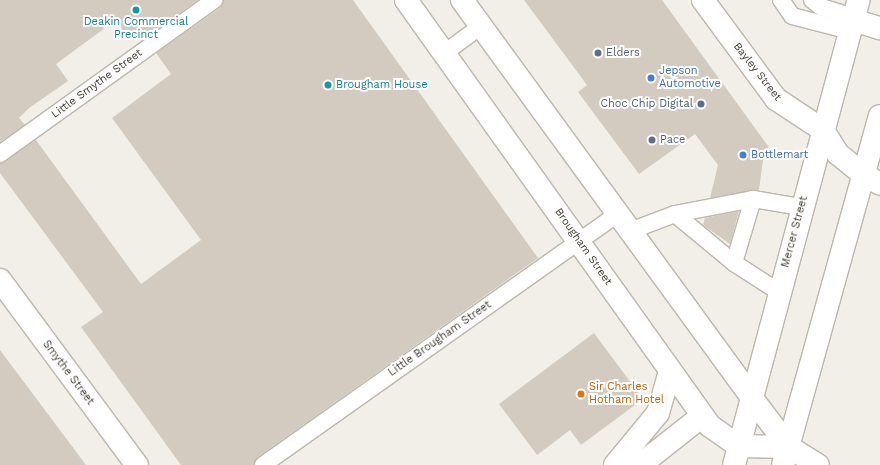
<!DOCTYPE html>
<html>
<head>
<meta charset="utf-8">
<style>
  body { margin:0 }
  #map { position:relative; width:880px; height:465px; overflow:hidden; background:#f2efe8; font-family:"Work Sans",sans-serif }
  div>[style] { position:absolute }
  [style*='--x'] { left:calc(var(--x)*1px); top:calc(var(--y)*1px); width:calc(var(--w)*1px); rotate:calc(var(--a)*1deg) }
  .building>* { inset:0; background:#d3cbbf }
  .roads { filter:drop-shadow(1px 0 #bdb7ac) drop-shadow(-1px 0 #bdb7ac) drop-shadow(0 1px #bdb7ac) drop-shadow(0 -1px #bdb7ac) }
  .service>* { height:16px; margin:-8px; padding:0 8px; transform-origin:8px; border-radius:8px; background:#fff }
  .minor>* { height:22px; margin:-11px; padding:0 11px; transform-origin:11px; border-radius:11px; background:#fff }
  .tertiary>* { height:22px; margin:-11px; padding:0 11px; transform-origin:11px; border-radius:11px; background:#fff }
  .dots>* { width:11px; height:11px; translate:-50% -50%; box-sizing:border-box; border:2px solid #fff; border-radius:50% }
  span { translate:-50% -50%; white-space:nowrap; text-align:center; line-height:1.15; -webkit-text-stroke:4px #fff; paint-order:stroke }
  .culture-label { font-size:11px; color:#0d838f }
  .left { translate:0 -50%; text-align:left }
  .service-label { font-size:11px; color:#4e5e75 }
  .right { translate:-100% -50%; text-align:right }
  .shop-label { font-size:11px; color:#366cbe }
  .street-label { font-size:11px; color:#454038 }
  .food-label { font-size:11px; color:#c56008 }
</style>
</head>
<body>
<div id="map">
  <div class="building">
    <div style="clip-path:polygon(0 0,198px 0,145px 38px,138px 28px,127px 36px,116px 20px,56px 64px,68px 81px,29px 108px,19px 118px,25px 125px,0 142px)"></div>
    <div style="clip-path:polygon(223px 0,353px 0,538px 258px,258px 457px,254px 465px,181px 465px,81px 327px,103px 312px,0 173px,0 163px,36px 140px,141px 284px,201px 240px,112px 118px,171px 74px,156px 53px,220px 8px)"></div>
    <div style="clip-path:polygon(524px 0,662px 0,773px 153px,763px 160px,759px 190px,710px 198px,718px 165px,695px 134px,639px 174px,578px 92px,587px 85px)"></div>
    <div style="clip-path:polygon(739px 211px,730px 244px,703px 225px,705px 218px)"></div>
    <div style="clip-path:polygon(594px 333px,643px 399px,581px 445px,570px 430px,537px 455px,499px 404px)"></div>
    <div style="clip-path:polygon(0 350px,86px 465px,0 465px)"></div>
  </div>
  <div class="roads">
    <div class="service">
      <div style="--x:781;--y:0;--w:19;--a:55"></div>
      <div style="--x:792;--y:16;--w:60;--a:14.5"></div>
      <div style="--x:812;--y:0;--w:11;--a:38"></div>
      <div style="--x:821;--y:7;--w:34;--a:17"></div>
      <div style="--x:443;--y:54;--w:47;--a:-36.4"></div>
      <div style="--x:0;--y:154;--w:264;--a:-35.7"></div>
      <div style="--x:675;--y:214;--w:77;--a:39.7"></div>
      <div style="--x:630;--y:231;--w:48;--a:-20.7"></div>
      <div style="--x:675;--y:214;--w:79;--a:-10.9"></div>
      <div style="--x:779;--y:292;--w:54;--a:-147.2"></div>
      <div style="--x:734;--y:263;--w:67;--a:-73.5"></div>
      <div style="--x:753;--y:199;--w:49;--a:9.5"></div>
      <div style="--x:263;--y:465;--w:434;--a:-35.3"></div>
    </div>
    <div class="minor">
      <div style="--x:406;--y:0;--w:523;--a:54.49"></div>
      <div style="--x:710;--y:426;--w:35;--a:35"></div>
      <div style="--x:462;--y:0;--w:491;--a:53.9"></div>
      <div style="--x:703;--y:0;--w:123;--a:53.6"></div>
      <div style="--x:776;--y:99;--w:56;--a:33.4"></div>
      <div style="--x:864;--y:175;--w:18;--a:29"></div>
      <div style="--x:0;--y:280;--w:230;--a:53.5"></div>
      <div style="--x:789;--y:447;--w:34;--a:32"></div>
      <div style="--x:615;--y:465;--w:67;--a:-50.4"></div>
      <div style="--x:658;--y:413;--w:44;--a:-74.1"></div>
      <div style="--x:640;--y:465;--w:79;--a:-38.3"></div>
    </div>
    <div class="tertiary">
      <div style="--x:853;--y:20;--w:28;--a:17"></div>
      <div style="--x:823;--y:130;--w:28;--a:58"></div>
      <div style="--x:838;--y:154;--w:33;--a:39"></div>
      <div style="--x:751;--y:397;--w:63;--a:52.8"></div>
      <div style="--x:739;--y:446;--w:50;--a:1.1"></div>
      <div style="--x:734;--y:465;--w:482;--a:-75"></div>
      <div style="--x:783;--y:465;--w:362;--a:-74.5"></div>
    </div>
  </div>
  <div class="dots">
    <div style="left:136px;top:10px;background:#0f9aa8"></div>
    <div style="left:598px;top:53px;background:#5c6f8a"></div>
    <div style="left:651px;top:78px;background:#3f7fe0"></div>
    <div style="left:328px;top:85px;background:#0f9aa8"></div>
    <div style="left:701px;top:104px;background:#5c6f8a"></div>
    <div style="left:652px;top:140px;background:#5c6f8a"></div>
    <div style="left:743px;top:155px;background:#3f7fe0"></div>
    <div style="left:581px;top:394px;background:#e8710a"></div>
  </div>
  <div class="culture-label">
    <span style="left:136px;top:29px">Deakin Commercial<br>Precinct</span>
    <span class="left" style="left:336px;top:85px">Brougham House</span>
  </div>
  <div class="service-label">
    <span class="left" style="left:606px;top:53px">Elders</span>
    <span class="right" style="left:693px;top:104px">Choc Chip Digital</span>
    <span class="left" style="left:660px;top:140px">Pace</span>
  </div>
  <div class="shop-label">
    <span class="left" style="left:659px;top:78px">Jepson<br>Automotive</span>
    <span class="left" style="left:751px;top:155px">Bottlemart</span>
  </div>
  <div class="street-label">
    <span style="left:757px;top:72px;rotate:52deg">Bayley Street</span>
    <span style="left:97px;top:84px;rotate:-36deg">Little Smythe Street</span>
    <span style="left:795px;top:232px;rotate:-75deg">Mercer Street</span>
    <span style="left:583px;top:247px;rotate:55deg">Brougham Street</span>
    <span style="left:440px;top:339px;rotate:-35deg">Little Brougham Street</span>
    <span style="left:68px;top:373px;rotate:53deg">Smythe Street</span>
  </div>
  <div class="food-label">
    <span class="left" style="left:589px;top:394px">Sir Charles<br>Hotham Hotel</span>
  </div>
</div>
</body>
</html>
